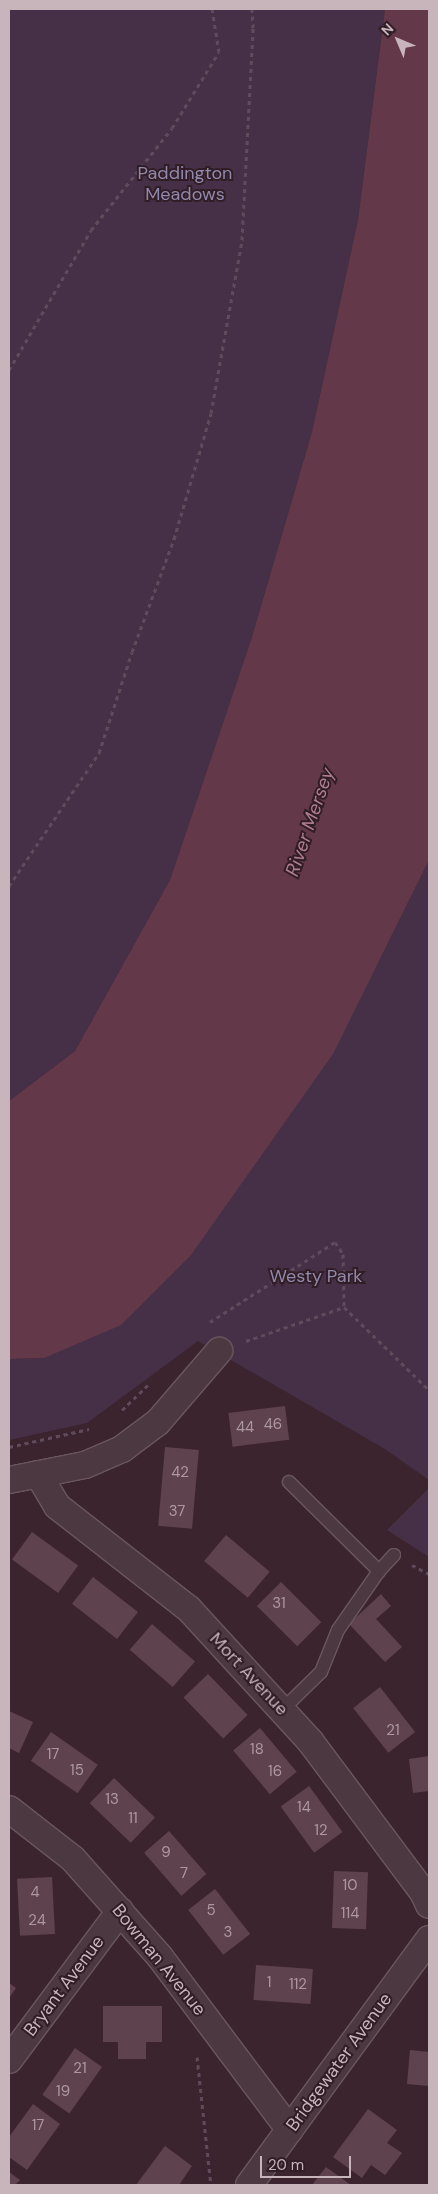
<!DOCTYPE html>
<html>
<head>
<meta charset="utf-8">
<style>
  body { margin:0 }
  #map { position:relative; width:438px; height:2194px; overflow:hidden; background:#3c242e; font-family:"DM Sans",sans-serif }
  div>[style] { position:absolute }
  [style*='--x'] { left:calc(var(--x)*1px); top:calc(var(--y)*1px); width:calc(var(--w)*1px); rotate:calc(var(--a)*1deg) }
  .green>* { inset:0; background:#453047 }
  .water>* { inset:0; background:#633949 }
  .building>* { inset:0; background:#5e434e; transform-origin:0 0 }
  .path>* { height:3px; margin-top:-1.5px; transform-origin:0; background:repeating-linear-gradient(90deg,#604b5d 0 4px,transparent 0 8px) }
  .roads { filter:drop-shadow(1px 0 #6a565e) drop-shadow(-1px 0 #6a565e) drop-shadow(0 1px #6a565e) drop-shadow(0 -1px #6a565e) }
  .lane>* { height:12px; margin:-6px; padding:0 6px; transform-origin:6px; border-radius:6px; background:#4c3840 }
  .street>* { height:26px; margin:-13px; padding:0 13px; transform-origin:13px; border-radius:13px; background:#4c3840 }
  span { translate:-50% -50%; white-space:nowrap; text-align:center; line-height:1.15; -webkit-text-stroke:4px #311d25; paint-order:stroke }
  .number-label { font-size:15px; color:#ae98a0 }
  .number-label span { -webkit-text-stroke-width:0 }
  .park-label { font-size:18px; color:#9189ad }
  .street-label { font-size:18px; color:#c8b4bb }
  .water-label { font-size:19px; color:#af7c91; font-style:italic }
  .frame { position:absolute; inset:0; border:10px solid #c8b4bb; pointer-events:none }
  .north { position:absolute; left:373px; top:15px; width:50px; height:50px; -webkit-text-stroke:4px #311d25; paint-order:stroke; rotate:315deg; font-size:14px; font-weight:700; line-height:20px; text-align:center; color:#c8b4bb }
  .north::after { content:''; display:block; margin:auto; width:18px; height:22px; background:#c8b4bb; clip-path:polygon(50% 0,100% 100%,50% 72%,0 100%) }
  .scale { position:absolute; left:260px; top:2156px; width:91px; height:22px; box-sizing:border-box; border:2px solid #c8b4bb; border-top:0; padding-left:6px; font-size:15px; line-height:18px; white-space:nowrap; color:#c8b4bb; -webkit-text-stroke:4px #311d25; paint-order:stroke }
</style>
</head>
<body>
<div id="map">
  <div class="green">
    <div style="clip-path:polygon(9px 9px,385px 9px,358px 220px,312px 432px,251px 640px,170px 880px,75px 1051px,9px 1101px)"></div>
    <div style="clip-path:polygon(429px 860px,429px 1480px,385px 1449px,198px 1341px,87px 1423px,9px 1440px,9px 1359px,44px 1358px,378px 963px)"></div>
    <div style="clip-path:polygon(429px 1488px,429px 1557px,387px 1530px)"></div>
  </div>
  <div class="water">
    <div style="clip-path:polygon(385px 9px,429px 9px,429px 860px,333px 1054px,191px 1255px,121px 1325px,44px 1358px,9px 1359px,9px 1101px,75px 1051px,170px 880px,251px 640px,312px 432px,358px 220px)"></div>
  </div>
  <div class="building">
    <div style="left:285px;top:1406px;width:34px;height:57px;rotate:83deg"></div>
    <div style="left:165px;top:1447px;width:34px;height:79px;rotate:5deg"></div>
    <div style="left:32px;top:1532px;width:57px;height:34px;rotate:36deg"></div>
    <div style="left:226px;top:1535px;width:57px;height:34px;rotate:40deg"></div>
    <div style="left:93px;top:1577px;width:57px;height:34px;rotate:38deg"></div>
    <div style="left:281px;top:1582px;width:57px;height:34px;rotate:45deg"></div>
    <div style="clip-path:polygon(381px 1594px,391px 1606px,376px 1619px,402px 1647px,385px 1662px,349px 1624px)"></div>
    <div style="left:152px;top:1624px;width:57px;height:34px;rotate:41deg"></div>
    <div style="left:208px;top:1674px;width:57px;height:34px;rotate:46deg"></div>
    <div style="left:380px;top:1687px;width:57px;height:34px;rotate:52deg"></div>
    <div style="clip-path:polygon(9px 1711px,33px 1722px,19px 1753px,9px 1748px)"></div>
    <div style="left:260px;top:1728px;width:57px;height:35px;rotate:50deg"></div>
    <div style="left:51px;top:1732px;width:57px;height:35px;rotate:35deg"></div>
    <div style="clip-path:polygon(429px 1756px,429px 1791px,413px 1793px,409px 1759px)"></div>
    <div style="left:114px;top:1778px;width:57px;height:35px;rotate:44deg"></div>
    <div style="left:309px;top:1786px;width:57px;height:35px;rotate:54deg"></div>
    <div style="left:169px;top:1831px;width:57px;height:33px;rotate:49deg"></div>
    <div style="left:334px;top:1871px;width:34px;height:57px;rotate:2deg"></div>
    <div style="left:52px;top:1877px;width:57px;height:35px;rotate:87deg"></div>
    <div style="left:215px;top:1889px;width:57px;height:34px;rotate:52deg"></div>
    <div style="left:256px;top:1965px;width:57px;height:35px;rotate:4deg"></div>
    <div style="clip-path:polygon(9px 1983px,16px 1988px,9px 1998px)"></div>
    <div style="clip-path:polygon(103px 2006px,162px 2006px,162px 2042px,146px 2042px,146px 2059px,118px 2059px,118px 2042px,103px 2042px)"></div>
    <div style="left:75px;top:2048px;width:33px;height:57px;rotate:35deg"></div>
    <div style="clip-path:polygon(410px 2050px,429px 2052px,429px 2086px,407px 2084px)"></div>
    <div style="clip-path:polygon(33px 2104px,60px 2124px,27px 2170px,9px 2157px,9px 2137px)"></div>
    <div style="clip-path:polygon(368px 2109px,397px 2130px,387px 2143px,402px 2153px,385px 2175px,371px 2165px,362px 2178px,333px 2157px)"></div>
    <div style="clip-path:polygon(165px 2146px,192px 2166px,179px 2185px,136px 2185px)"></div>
    <div style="clip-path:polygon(326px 2167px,351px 2185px,312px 2185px)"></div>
    <div style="clip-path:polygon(9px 2172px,20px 2180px,15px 2185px,9px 2185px)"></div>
  </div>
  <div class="path">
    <div style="--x:9;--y:370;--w:162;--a:-59.6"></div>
    <div style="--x:91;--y:230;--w:130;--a:-51.5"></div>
    <div style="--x:172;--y:128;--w:89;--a:-58.3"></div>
    <div style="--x:219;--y:52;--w:44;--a:-99.2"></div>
    <div style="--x:9;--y:886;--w:161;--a:-55.9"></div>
    <div style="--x:99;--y:753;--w:106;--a:-71.9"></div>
    <div style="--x:132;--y:652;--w:121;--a:-69.6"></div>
    <div style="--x:174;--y:539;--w:131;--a:-73.6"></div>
    <div style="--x:211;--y:413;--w:176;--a:-79.8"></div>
    <div style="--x:242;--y:240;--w:212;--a:-87"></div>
    <div style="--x:253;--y:28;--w:19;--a:-93"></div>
    <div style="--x:210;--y:1322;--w:148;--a:-32.6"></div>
    <div style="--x:335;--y:1242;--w:14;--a:56"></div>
    <div style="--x:343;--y:1254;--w:53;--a:88.9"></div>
    <div style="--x:246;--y:1341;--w:104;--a:-19.1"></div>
    <div style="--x:344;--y:1307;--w:119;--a:44.3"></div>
    <div style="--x:122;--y:1410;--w:36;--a:-44"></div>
    <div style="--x:9;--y:1447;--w:82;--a:-12.7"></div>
    <div style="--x:412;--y:1565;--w:19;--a:28"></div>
    <div style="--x:197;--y:2057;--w:129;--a:83.8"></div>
  </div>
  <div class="roads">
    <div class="lane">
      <div style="--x:289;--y:1482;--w:127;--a:44.7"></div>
      <div style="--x:282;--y:1710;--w:54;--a:-44.3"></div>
      <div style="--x:321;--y:1672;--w:45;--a:-68"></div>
      <div style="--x:338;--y:1630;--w:72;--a:-55.2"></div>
      <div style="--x:379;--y:1571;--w:22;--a:-47"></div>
    </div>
    <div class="street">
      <div style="--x:38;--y:1474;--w:37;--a:59"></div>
      <div style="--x:57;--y:1506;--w:167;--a:38"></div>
      <div style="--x:189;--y:1609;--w:179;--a:47.5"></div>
      <div style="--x:310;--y:1741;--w:189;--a:53.2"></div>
      <div style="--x:423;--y:1892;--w:14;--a:65"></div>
      <div style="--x:9;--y:1480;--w:77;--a:-11.2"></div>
      <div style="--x:85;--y:1465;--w:40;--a:-23.4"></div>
      <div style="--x:122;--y:1449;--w:45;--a:-36.9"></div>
      <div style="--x:158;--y:1422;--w:94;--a:-49.3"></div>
      <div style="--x:9;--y:1809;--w:81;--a:38"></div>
      <div style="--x:73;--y:1859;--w:131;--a:48.4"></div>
      <div style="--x:160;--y:1957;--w:216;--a:53.1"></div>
      <div style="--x:9;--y:2060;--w:186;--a:-53.3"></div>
      <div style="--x:249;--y:2185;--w:305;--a:-53.8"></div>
    </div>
  </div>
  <div class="number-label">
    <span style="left:273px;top:1425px">46</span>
    <span style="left:245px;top:1428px">44</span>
    <span style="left:180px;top:1473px">42</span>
    <span style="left:177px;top:1512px">37</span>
    <span style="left:279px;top:1604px">31</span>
    <span style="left:393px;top:1731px">21</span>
    <span style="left:257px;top:1750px">18</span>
    <span style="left:53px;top:1755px">17</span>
    <span style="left:77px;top:1771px">15</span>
    <span style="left:275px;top:1772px">16</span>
    <span style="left:112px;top:1800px">13</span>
    <span style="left:304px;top:1808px">14</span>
    <span style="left:133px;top:1819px">11</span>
    <span style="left:321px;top:1831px">12</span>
    <span style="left:166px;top:1853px">9</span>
    <span style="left:184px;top:1874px">7</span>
    <span style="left:350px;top:1886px">10</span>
    <span style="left:35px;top:1893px">4</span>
    <span style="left:211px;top:1911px">5</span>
    <span style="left:350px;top:1914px">114</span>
    <span style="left:37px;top:1921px">24</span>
    <span style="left:228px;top:1933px">3</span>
    <span style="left:269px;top:1983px">1</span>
    <span style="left:298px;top:1985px">112</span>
    <span style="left:80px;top:2069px">21</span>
    <span style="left:63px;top:2092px">19</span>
    <span style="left:38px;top:2126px">17</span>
  </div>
  <div class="park-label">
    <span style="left:185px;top:184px">Paddington<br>Meadows</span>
    <span style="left:316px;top:1276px">Westy Park</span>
  </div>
  <div class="street-label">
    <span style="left:249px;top:1674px;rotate:47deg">Mort Avenue</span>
    <span style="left:159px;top:1960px;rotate:51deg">Bowman Avenue</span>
    <span style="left:64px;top:1986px;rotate:-53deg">Bryant Avenue</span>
    <span style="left:339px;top:2062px;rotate:-54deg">Bridgewater Avenue</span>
  </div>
  <div class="water-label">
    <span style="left:310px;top:822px;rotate:-71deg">River Mersey</span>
  </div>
  <div class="frame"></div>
  <div class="north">N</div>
  <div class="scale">20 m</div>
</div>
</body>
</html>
